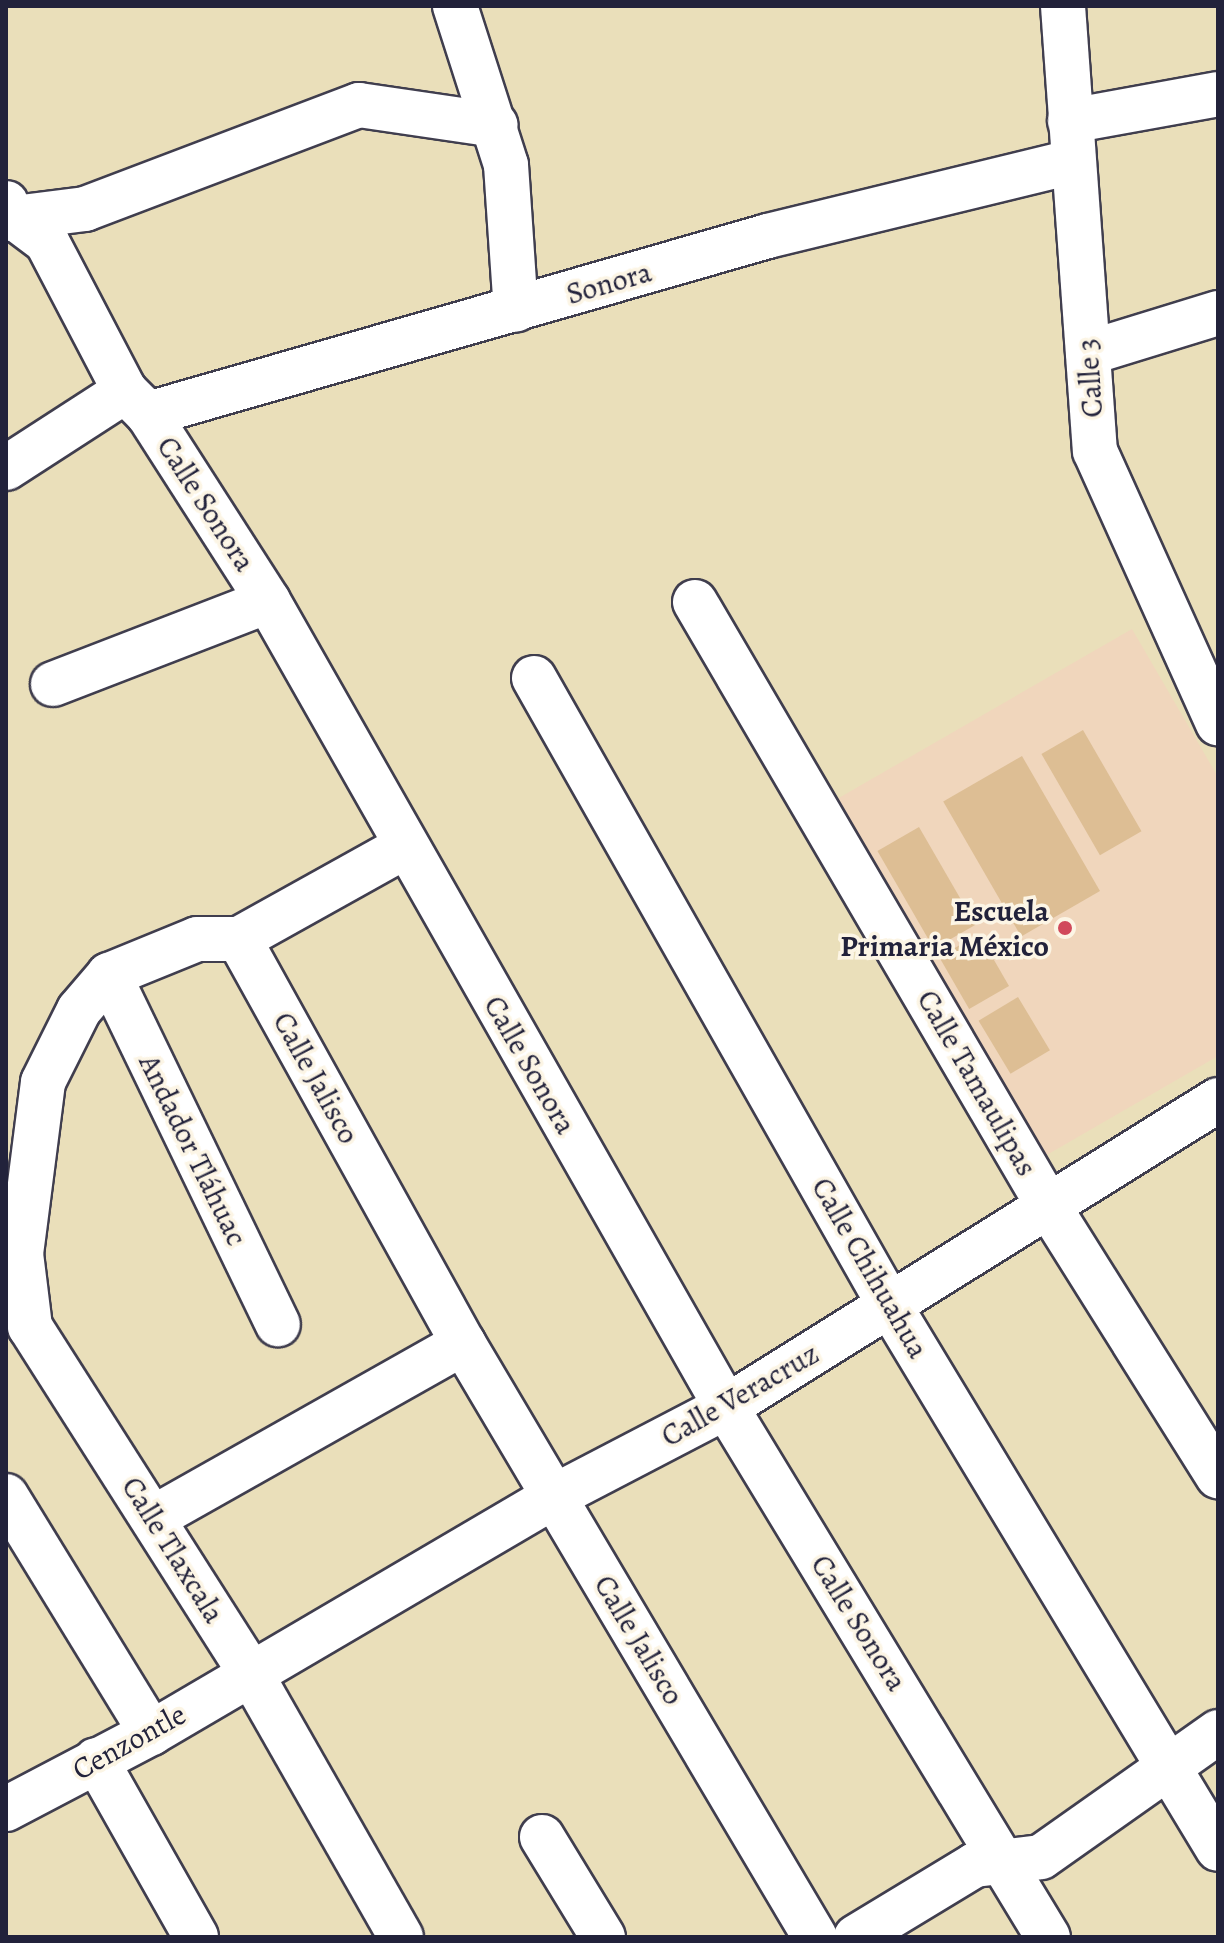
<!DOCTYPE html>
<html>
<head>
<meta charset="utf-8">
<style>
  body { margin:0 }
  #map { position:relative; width:1224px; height:1943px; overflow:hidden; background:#eadfba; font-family:Alegreya,serif }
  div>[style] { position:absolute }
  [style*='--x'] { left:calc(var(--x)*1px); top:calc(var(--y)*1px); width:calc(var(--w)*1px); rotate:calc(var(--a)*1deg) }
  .built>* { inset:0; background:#f0d6bc }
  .building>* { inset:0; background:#ddbe94; transform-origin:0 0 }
  .roads { filter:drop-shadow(2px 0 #403e4e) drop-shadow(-2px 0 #403e4e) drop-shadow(0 2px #403e4e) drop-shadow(0 -2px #403e4e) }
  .minor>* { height:44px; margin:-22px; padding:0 22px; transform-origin:22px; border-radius:22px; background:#fff }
  .dots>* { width:22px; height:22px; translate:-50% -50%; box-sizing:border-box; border:4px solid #fcf5e5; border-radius:50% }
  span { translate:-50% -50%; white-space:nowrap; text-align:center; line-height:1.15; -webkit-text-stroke:7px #fcf5e5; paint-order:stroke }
  .street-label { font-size:30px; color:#22223b }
  .poi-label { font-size:30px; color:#22223b; font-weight:700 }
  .right { translate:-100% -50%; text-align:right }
  .frame { position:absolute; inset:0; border:8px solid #22223b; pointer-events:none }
</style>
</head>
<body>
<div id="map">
  <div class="built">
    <div style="clip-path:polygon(1132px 629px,1218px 777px,1218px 1056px,1045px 1156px,837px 799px)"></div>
  </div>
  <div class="building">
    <div style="left:1083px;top:730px;width:117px;height:48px;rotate:60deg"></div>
    <div style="left:1022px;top:756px;width:156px;height:91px;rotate:60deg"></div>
    <div style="left:919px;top:827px;width:113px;height:48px;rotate:60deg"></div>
    <div style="left:979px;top:934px;width:60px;height:46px;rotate:60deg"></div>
    <div style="left:1018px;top:997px;width:62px;height:46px;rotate:59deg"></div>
  </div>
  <div class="roads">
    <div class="minor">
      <div style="--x:455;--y:6;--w:167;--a:72.2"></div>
      <div style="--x:506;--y:165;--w:145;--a:86.1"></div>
      <div style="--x:1063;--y:6;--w:446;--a:85.9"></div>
      <div style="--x:1095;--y:451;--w:299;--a:65.7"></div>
      <div style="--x:1070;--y:121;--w:150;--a:-10.3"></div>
      <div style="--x:6;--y:203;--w:13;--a:67"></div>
      <div style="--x:11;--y:215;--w:45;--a:36.9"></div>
      <div style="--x:47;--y:242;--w:168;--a:62.4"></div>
      <div style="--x:125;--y:391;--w:33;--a:45"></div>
      <div style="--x:148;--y:414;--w:222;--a:57.3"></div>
      <div style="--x:268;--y:601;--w:927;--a:60.39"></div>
      <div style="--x:726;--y:1407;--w:620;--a:58.72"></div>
      <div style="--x:6;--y:219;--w:80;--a:-7.2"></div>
      <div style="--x:85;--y:209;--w:293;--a:-20.8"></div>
      <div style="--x:359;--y:105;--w:138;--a:8.3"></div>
      <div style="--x:1088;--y:353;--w:136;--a:-17.1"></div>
      <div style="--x:148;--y:414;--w:645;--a:-16.02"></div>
      <div style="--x:768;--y:236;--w:313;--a:-13.7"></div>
      <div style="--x:6;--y:468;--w:142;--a:-32.9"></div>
      <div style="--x:695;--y:602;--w:701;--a:59.67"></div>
      <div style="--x:1049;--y:1207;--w:318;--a:57.9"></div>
      <div style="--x:534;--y:678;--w:722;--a:60.45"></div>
      <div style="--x:890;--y:1306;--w:634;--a:58.87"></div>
      <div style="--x:53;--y:684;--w:230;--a:-21.1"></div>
      <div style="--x:239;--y:939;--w:462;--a:61"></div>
      <div style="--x:463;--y:1343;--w:690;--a:59.35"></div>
      <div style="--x:109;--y:975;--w:388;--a:64.2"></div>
      <div style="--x:6;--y:1496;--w:278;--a:58.5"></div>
      <div style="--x:153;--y:1518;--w:356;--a:-29.4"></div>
      <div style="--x:96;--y:1760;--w:203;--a:60.5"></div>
      <div style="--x:6;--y:1809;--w:164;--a:-27.7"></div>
      <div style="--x:151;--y:1733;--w:468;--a:-30.4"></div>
      <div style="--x:555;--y:1496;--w:193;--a:-27.5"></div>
      <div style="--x:726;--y:1407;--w:580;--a:-31.96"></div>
      <div style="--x:542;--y:1837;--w:117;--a:58.6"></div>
      <div style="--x:401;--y:1937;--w:305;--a:-119.7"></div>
      <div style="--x:250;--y:1672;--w:409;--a:-122.5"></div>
      <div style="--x:30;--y:1327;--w:74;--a:-97"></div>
      <div style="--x:21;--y:1254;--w:173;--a:-82.7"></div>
      <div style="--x:43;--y:1082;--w:80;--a:-63.4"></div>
      <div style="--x:79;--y:1010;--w:46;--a:-49.4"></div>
      <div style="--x:109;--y:975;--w:95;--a:-22.2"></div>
      <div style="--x:197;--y:939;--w:42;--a:0"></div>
      <div style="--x:239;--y:939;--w:189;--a:-29.1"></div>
      <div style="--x:856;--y:1937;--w:139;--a:-31.2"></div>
      <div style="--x:975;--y:1865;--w:66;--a:-6.9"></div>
      <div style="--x:1041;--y:1857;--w:217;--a:-35.2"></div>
    </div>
  </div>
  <div class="dots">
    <div style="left:1065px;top:928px;background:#d1495b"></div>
  </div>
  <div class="street-label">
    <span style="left:609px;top:283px;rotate:-16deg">Sonora</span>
    <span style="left:1090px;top:378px;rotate:-94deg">Calle 3</span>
    <span style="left:206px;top:504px;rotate:57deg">Calle Sonora</span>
    <span style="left:530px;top:1065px;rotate:60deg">Calle Sonora</span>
    <span style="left:316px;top:1078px;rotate:61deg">Calle Jalisco</span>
    <span style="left:977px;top:1083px;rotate:60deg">Calle Tamaulipas</span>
    <span style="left:193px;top:1150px;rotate:64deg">Andador Tláhuac</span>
    <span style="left:870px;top:1268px;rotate:60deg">Calle Chihuahua</span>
    <span style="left:740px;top:1395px;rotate:-30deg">Calle Veracruz</span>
    <span style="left:173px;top:1550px;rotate:58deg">Calle Tlaxcala</span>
    <span style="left:859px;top:1623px;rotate:58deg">Calle Sonora</span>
    <span style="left:639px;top:1640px;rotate:59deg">Calle Jalisco</span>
    <span style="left:129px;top:1742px;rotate:-29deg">Cenzontle</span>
  </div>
  <div class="poi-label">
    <span class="right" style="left:1049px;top:928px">Escuela<br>Primaria México</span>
  </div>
  <div class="frame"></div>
</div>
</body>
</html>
